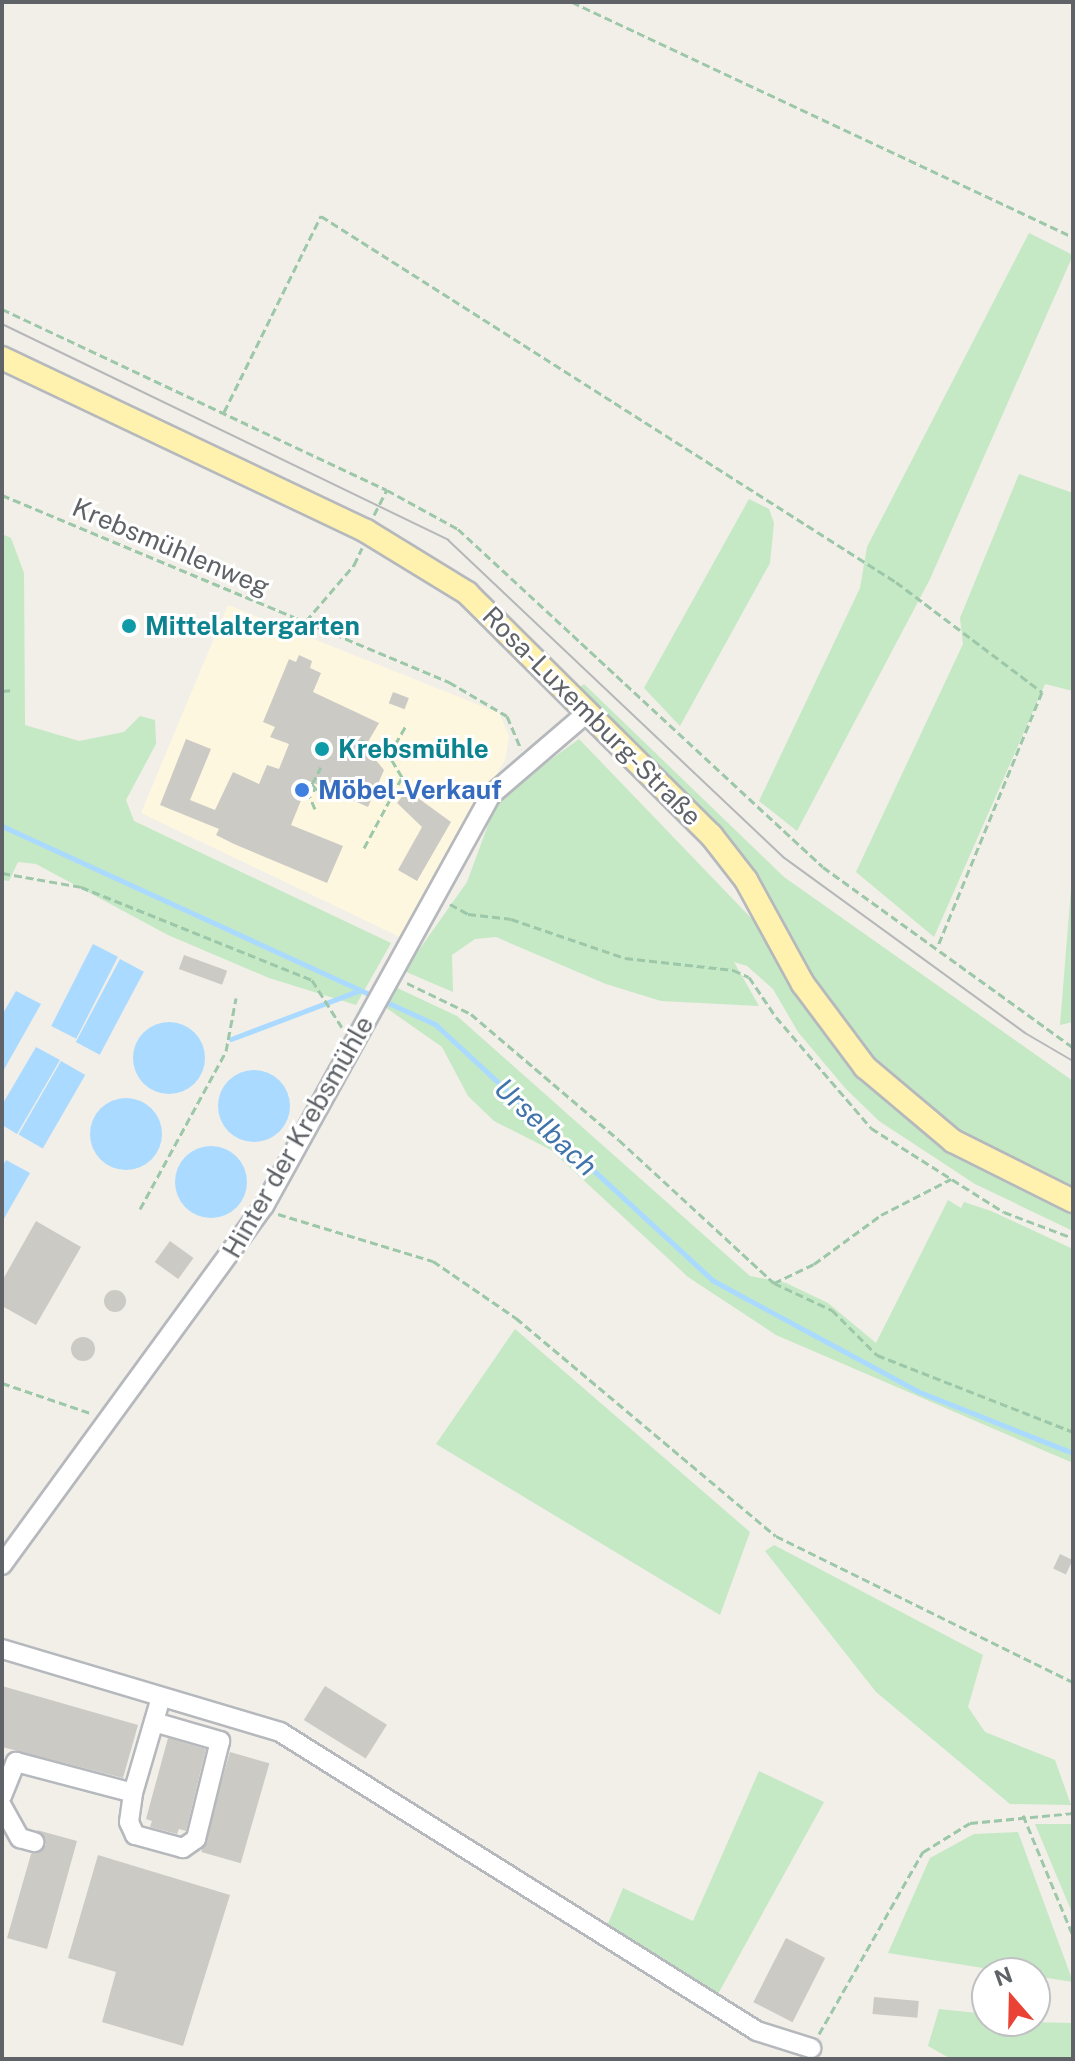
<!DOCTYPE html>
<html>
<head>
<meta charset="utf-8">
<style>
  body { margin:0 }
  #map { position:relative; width:1075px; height:2061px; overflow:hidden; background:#f1efe8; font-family:"Public Sans",sans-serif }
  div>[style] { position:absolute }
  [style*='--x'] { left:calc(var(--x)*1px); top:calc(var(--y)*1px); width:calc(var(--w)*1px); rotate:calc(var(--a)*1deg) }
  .commercial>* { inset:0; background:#fef7e0 }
  .green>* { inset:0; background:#c5e8c5 }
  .water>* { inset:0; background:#aadaff; transform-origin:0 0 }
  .round { border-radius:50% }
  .stream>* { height:5px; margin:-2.5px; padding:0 2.5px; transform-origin:2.5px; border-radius:2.5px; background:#aadaff }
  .building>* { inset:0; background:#cccac5; transform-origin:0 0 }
  .path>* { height:3px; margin-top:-1.5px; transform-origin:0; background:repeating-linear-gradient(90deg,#9cc7a9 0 8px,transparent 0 12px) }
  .roads { filter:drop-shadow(2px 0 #b5b8bc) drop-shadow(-2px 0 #b5b8bc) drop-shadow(0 2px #b5b8bc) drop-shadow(0 -2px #b5b8bc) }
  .minor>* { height:18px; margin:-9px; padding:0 9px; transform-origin:9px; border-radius:9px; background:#fff }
  .major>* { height:22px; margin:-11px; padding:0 11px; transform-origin:11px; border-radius:11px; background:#fff2af }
  .tram>* { height:2px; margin:-1px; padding:0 1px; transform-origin:1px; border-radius:1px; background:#b6b7b8 }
  .dots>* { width:22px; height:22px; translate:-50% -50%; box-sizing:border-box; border:4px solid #fff; border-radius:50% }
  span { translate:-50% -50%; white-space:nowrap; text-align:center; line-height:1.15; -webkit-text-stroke:6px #fff; paint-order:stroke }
  .street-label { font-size:26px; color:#5f6368 }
  .culture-label { font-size:26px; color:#0d838f; font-weight:700 }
  .left { translate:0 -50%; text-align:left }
  .shop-label { font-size:26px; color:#366cbe; font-weight:700 }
  .water-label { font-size:28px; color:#4174aa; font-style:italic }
  .frame { position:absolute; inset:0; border:4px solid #5f6368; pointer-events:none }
  .north { position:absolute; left:971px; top:1957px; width:80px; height:80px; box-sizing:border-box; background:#fff; border:2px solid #bfc1c3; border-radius:50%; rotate:340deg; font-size:22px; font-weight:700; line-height:32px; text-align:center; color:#5f6368 }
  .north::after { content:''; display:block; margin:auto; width:28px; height:36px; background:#ea4335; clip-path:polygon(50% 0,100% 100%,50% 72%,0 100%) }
</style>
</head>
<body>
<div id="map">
  <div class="commercial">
    <div style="clip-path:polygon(228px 605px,499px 713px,509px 736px,505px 760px,402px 938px,141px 813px)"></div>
  </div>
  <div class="green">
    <div style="clip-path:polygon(1029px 233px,1073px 255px,930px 579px,797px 831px,759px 801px,860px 588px,867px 547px)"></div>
    <div style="clip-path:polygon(1019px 474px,1073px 493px,1073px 691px,1045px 684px,934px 937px,856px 872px,963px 644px,960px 618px)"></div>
    <div style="clip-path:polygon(749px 499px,769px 509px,774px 523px,770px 563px,680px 726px,644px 688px)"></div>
    <div style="clip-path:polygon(2px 534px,11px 538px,24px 573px,25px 725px,79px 741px,124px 732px,140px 716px,155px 720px,156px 744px,126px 800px,134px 821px,391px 943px,356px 1005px,269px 978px,168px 935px,36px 864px,18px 862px,9px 881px,2px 880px)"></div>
    <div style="clip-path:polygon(584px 684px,784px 877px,1073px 1081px,1073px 1188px,958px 1131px,874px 1064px,829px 1008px,717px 826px,579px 688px)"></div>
    <div style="clip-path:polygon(579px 739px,753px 920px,801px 1003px,862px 1079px,951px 1151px,1073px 1210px,1073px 1231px,975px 1184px,879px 1121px,845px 1088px,798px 1032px,773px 989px,747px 966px,734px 962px,759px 1006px,661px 1001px,606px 984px,496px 937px,475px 939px,452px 955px,453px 992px,404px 971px,467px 882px,498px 798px)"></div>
    <div style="clip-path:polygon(1073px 843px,1073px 1022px,1060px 1025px,1071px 889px)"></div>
    <div style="clip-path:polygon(393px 986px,457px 1016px,750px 1276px,786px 1283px,828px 1303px,876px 1343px,948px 1200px,961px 1208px,964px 1202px,991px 1211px,1073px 1249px,1073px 1463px,776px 1335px,688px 1277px,551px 1150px,494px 1121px,468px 1096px,442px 1047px,385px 1007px)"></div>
    <div style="clip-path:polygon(515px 1329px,750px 1532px,720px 1615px,436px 1444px)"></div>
    <div style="clip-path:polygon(774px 1545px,983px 1655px,968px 1707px,985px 1732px,1055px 1760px,1071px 1805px,1010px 1804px,876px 1692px,765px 1551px)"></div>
    <div style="clip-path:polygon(759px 1771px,824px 1802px,718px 1994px,607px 1926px,623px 1888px,693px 1921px)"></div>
    <div style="clip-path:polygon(1035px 1824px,1073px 1824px,1073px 1915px)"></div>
    <div style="clip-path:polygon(1018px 1832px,1073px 1982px,888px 1953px,930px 1858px,974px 1834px)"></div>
    <div style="clip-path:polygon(939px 2009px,987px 2014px,987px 2021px,1073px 2023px,1073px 2059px,951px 2059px,928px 2046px)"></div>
  </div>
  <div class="water">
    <div style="left:93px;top:944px;width:28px;height:92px;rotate:27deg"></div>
    <div style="left:120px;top:959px;width:27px;height:94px;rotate:28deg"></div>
    <div style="clip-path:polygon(16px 991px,41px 1004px,2px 1073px,2px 1015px)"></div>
    <div class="round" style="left:133px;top:1022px;width:72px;height:72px"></div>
    <div style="clip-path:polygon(36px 1047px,60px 1060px,17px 1134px,2px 1125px,2px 1105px)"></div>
    <div style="left:61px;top:1061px;width:28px;height:85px;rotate:30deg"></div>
    <div class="round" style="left:218px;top:1070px;width:72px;height:72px"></div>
    <div class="round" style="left:90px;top:1098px;width:72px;height:72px"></div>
    <div class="round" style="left:175px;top:1146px;width:72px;height:72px"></div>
    <div style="clip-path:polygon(6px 1160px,30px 1173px,2px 1222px,2px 1167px)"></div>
  </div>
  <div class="stream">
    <div style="--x:2;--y:826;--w:477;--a:24.6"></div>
    <div style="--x:436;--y:1025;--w:376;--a:42.7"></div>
    <div style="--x:712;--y:1280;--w:233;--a:28.4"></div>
    <div style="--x:917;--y:1391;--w:168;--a:21.7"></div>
    <div style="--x:231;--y:1039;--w:136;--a:-20.7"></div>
  </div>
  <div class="building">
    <div style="clip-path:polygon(299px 655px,312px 661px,310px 668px,321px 673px,313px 692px,379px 723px,365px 747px,384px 770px,368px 807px,309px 781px,291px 825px,343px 846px,327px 883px,234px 844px,216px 835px,219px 829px,160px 805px,186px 739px,211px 749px,190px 800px,215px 810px,233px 772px,259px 784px,267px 765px,279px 769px,289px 744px,270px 737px,275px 727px,263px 722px,289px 659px,296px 662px)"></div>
    <div style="left:393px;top:692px;width:17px;height:12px;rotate:21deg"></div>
    <div style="clip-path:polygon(407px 790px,451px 822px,417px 881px,398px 870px,422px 827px,397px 803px)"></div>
    <div style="left:184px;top:955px;width:46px;height:15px;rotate:20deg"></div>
    <div style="clip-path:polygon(36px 1221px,81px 1247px,36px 1325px,2px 1306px,2px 1281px)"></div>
    <div style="left:170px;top:1241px;width:29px;height:26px;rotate:36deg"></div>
    <div class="round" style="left:104px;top:1290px;width:22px;height:22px"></div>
    <div class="round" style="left:71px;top:1337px;width:24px;height:24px"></div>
    <div style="left:1060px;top:1554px;width:14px;height:16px;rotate:25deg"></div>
    <div style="clip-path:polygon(2px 1686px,138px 1725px,123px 1778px,2px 1747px)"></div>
    <div style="left:325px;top:1686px;width:73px;height:40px;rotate:32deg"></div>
    <div style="clip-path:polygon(168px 1738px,206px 1749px,186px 1831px,179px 1829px,177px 1834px,150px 1827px,152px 1821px,146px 1819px)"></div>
    <div style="left:230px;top:1752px;width:41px;height:104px;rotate:16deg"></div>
    <div style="clip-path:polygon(37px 1830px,77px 1841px,47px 1949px,7px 1938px,31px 1854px,46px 1845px)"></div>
    <div style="clip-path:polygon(98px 1855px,230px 1895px,183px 2046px,102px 2022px,116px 1972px,68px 1958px)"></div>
    <div style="left:786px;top:1938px;width:44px;height:72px;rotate:27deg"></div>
    <div style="left:874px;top:1997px;width:45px;height:17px;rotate:5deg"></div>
  </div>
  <div class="path">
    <div style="--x:572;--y:2;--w:553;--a:25.13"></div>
    <div style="--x:2;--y:309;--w:425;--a:25.2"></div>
    <div style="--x:387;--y:490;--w:81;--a:28.8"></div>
    <div style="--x:458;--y:529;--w:497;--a:42.8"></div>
    <div style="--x:823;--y:867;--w:308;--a:35.8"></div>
    <div style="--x:224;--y:412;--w:219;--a:-63.7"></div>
    <div style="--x:321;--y:216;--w:682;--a:32.48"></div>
    <div style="--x:896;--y:582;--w:183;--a:37"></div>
    <div style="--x:1042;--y:692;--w:274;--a:112.3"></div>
    <div style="--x:2;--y:495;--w:485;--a:22.7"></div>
    <div style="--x:449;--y:682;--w:67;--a:30.4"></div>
    <div style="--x:507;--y:716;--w:36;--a:67"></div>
    <div style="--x:374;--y:515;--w:28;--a:-63"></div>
    <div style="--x:306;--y:621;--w:74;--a:-49.4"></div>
    <div style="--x:354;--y:565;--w:19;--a:-65"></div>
    <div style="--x:2;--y:691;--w:11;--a:-5"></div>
    <div style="--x:361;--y:740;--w:32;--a:28"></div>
    <div style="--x:389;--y:755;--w:34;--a:-60"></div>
    <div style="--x:315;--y:809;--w:21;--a:-113"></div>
    <div style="--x:307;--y:790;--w:10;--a:0"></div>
    <div style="--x:317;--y:790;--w:8;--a:-130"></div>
    <div style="--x:312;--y:784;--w:19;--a:-62"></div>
    <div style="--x:364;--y:848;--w:81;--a:-61.8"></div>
    <div style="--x:402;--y:777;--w:26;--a:-121"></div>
    <div style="--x:2;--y:873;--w:80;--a:10"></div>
    <div style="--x:81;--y:887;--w:249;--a:21.9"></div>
    <div style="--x:312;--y:980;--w:58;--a:57.7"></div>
    <div style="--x:450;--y:904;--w:21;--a:29"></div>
    <div style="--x:468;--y:914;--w:43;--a:6.6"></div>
    <div style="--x:511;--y:919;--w:120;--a:18.9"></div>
    <div style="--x:625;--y:958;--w:109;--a:6.3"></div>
    <div style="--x:733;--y:970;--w:17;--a:24"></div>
    <div style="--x:749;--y:977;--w:48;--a:56"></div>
    <div style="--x:776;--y:1017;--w:146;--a:49.4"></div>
    <div style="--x:871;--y:1128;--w:157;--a:32.3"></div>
    <div style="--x:1004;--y:1212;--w:74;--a:20.6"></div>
    <div style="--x:407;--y:983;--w:71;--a:25.8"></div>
    <div style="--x:471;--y:1014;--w:194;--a:40.4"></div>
    <div style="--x:619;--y:1140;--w:211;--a:42.7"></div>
    <div style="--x:774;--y:1283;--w:64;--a:25"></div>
    <div style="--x:832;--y:1310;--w:64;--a:45"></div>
    <div style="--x:877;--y:1355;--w:211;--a:21.4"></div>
    <div style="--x:140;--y:1209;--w:180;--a:-61.4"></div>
    <div style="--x:226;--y:1051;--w:54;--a:-79.3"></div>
    <div style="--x:278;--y:1214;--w:162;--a:16.9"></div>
    <div style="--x:433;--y:1261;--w:101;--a:34.5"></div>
    <div style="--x:516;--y:1318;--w:339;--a:40"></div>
    <div style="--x:776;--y:1536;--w:331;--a:26.2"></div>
    <div style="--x:774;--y:1283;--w:44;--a:-25.4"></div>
    <div style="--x:814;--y:1264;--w:83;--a:-36.2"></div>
    <div style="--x:881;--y:1215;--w:79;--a:-27.2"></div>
    <div style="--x:2;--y:1383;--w:96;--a:18.8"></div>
    <div style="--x:1023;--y:1815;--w:131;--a:67.5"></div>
    <div style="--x:819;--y:2034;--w:210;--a:-60.3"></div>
    <div style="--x:923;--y:1852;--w:55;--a:-31.7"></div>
    <div style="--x:970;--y:1823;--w:103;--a:-5.5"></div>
  </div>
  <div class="roads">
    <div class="minor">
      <div style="--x:2;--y:1565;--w:444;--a:-53.9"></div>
      <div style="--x:264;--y:1206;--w:470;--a:-61.1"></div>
      <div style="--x:491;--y:795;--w:128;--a:-40.6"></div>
      <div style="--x:2;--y:1649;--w:290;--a:16.6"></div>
      <div style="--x:280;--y:1732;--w:563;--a:32.08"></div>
      <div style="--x:757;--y:2031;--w:57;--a:17.5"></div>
      <div style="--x:154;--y:1722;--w:69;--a:16.1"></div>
      <div style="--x:220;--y:1741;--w:101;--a:103.8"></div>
      <div style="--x:196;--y:1839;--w:16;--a:145"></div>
      <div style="--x:183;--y:1848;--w:50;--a:-164.8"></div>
      <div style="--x:135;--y:1835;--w:14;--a:-115"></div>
      <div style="--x:129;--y:1822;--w:29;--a:-82"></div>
      <div style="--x:133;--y:1793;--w:100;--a:-73.7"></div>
      <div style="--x:2;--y:1796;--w:37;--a:-68"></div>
      <div style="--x:16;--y:1762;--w:121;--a:14.8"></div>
      <div style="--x:2;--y:1806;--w:37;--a:61"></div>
      <div style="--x:20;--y:1838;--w:15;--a:16"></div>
    </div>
    <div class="major">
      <div style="--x:2;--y:358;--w:403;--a:25.4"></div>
      <div style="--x:366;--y:531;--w:119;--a:31.5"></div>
      <div style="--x:467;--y:593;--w:344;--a:44.8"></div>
      <div style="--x:711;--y:835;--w:57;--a:52.1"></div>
      <div style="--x:746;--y:880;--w:119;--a:61.3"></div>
      <div style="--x:803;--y:984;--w:104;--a:53.2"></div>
      <div style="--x:865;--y:1067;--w:115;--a:40.1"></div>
      <div style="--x:953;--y:1141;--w:134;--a:26.6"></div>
    </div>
  </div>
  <div class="tram">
    <div style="--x:2;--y:324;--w:496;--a:25.8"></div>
    <div style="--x:448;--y:540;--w:461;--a:43.4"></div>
    <div style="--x:783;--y:857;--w:299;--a:36"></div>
    <div style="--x:1025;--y:1033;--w:56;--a:30.3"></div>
  </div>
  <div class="dots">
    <div style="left:129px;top:626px;background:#0f9aa8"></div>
    <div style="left:322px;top:749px;background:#0f9aa8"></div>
    <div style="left:302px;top:790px;background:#3f7fe0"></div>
  </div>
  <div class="street-label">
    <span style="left:171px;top:547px;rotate:23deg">Krebsmühlenweg</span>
    <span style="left:592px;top:716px;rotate:45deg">Rosa-Luxemburg-Straße</span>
    <span style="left:298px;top:1137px;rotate:-60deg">Hinter der Krebsmühle</span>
  </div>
  <div class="culture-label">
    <span class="left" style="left:145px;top:626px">Mittelaltergarten</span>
    <span class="left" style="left:338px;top:749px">Krebsmühle</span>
  </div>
  <div class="shop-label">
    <span class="left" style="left:318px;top:790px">Möbel-Verkauf</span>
  </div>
  <div class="water-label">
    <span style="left:546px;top:1127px;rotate:43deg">Urselbach</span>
  </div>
  <div class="frame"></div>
  <div class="north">N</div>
</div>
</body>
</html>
